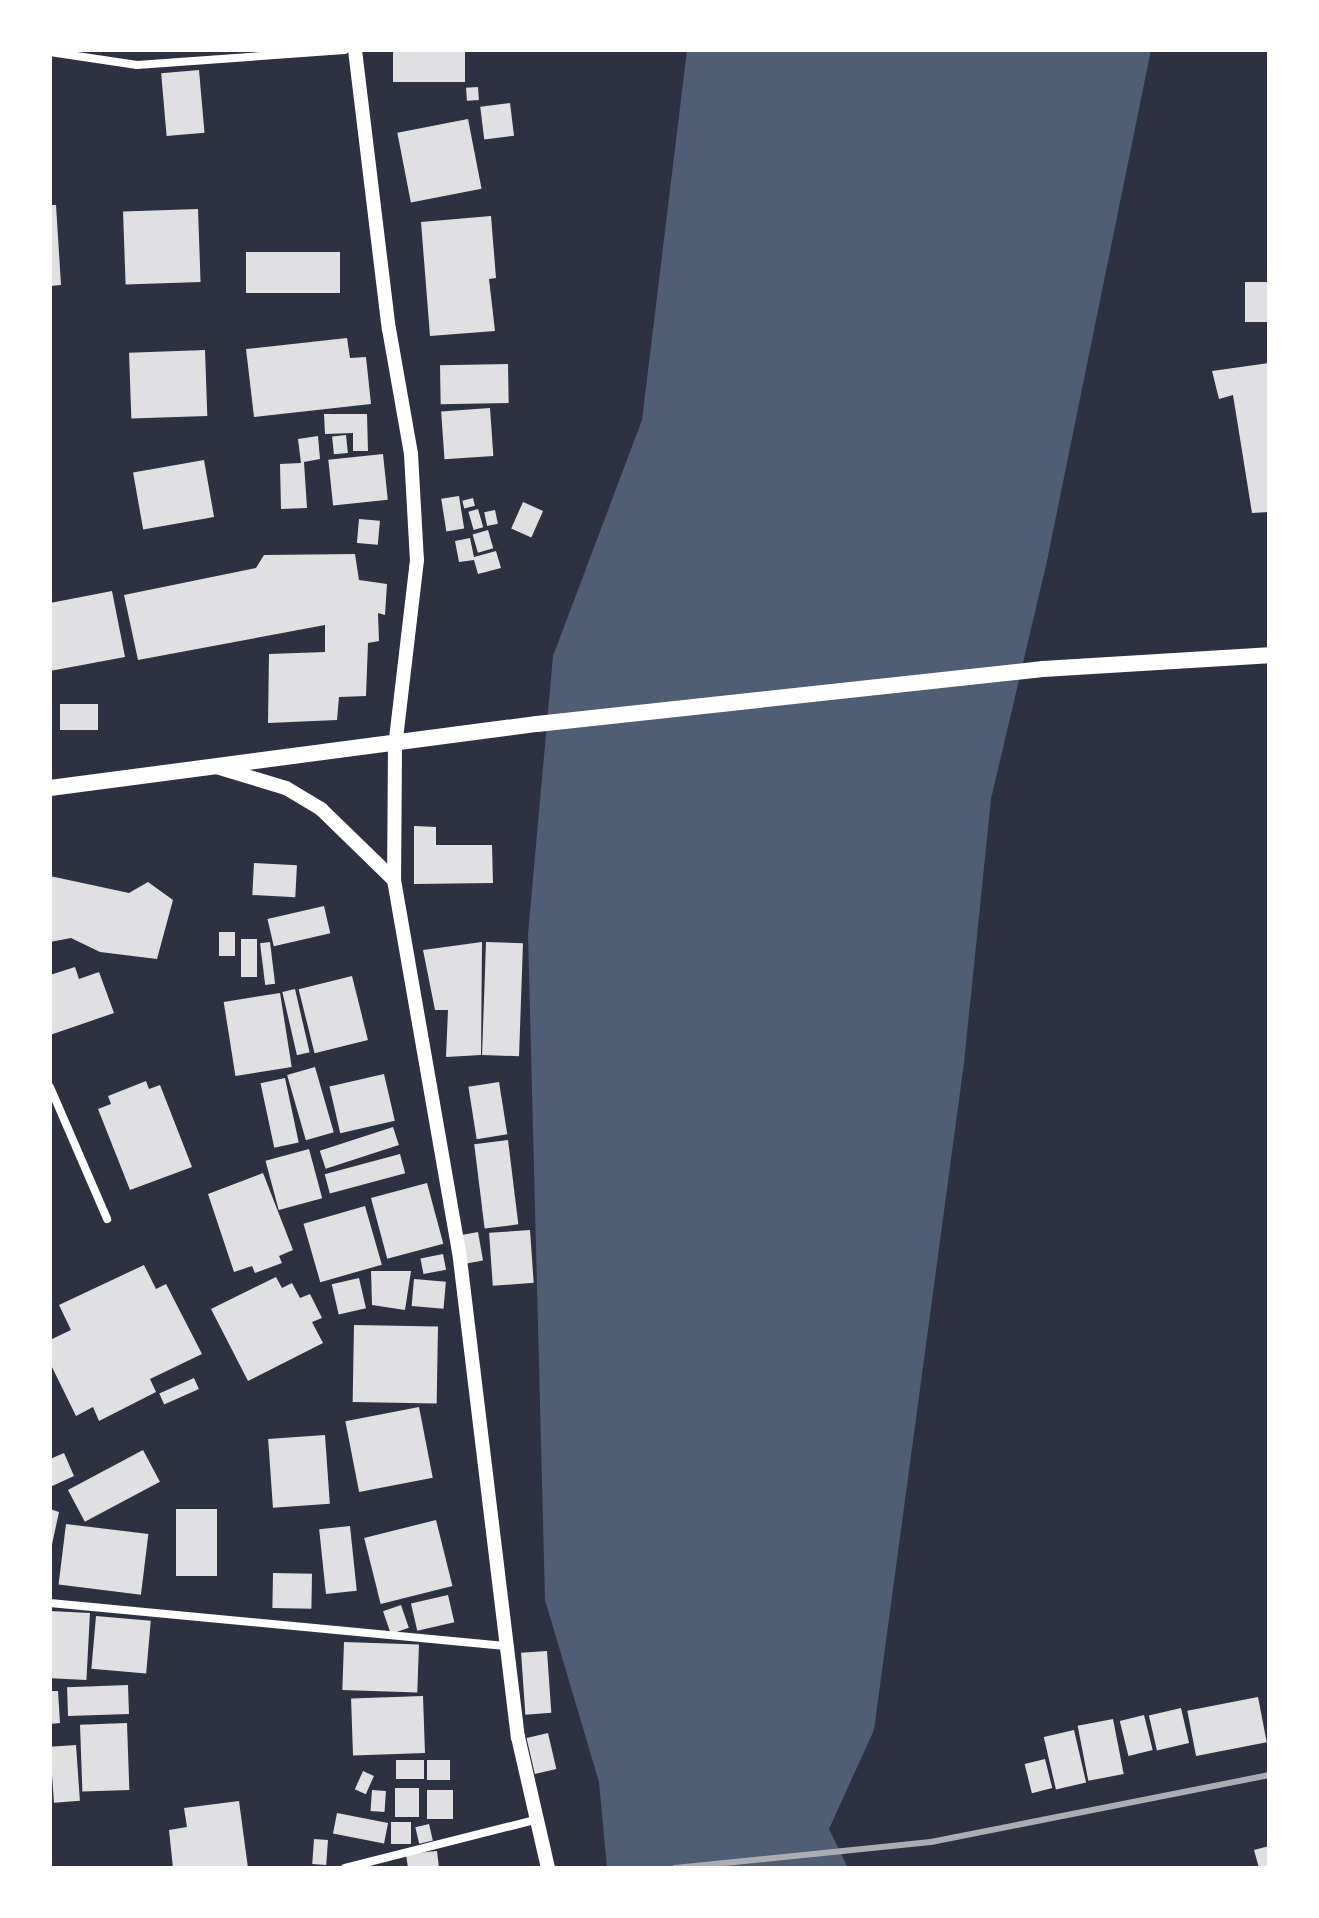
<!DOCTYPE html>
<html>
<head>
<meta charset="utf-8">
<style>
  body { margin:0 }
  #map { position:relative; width:1319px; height:1918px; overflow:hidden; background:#2d3142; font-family:Spectral,serif }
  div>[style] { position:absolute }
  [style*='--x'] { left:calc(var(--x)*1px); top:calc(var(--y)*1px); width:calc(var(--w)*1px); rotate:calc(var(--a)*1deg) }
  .water>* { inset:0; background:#4f5d75 }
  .building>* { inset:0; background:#e0e0e3; transform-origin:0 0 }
  .minor>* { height:8px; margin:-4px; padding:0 4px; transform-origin:4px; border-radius:4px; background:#fff }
  .tertiary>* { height:14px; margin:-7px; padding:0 7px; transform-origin:7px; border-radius:7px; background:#fff }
  .secondary>* { height:16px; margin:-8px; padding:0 8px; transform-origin:8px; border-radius:8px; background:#fff }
  .rail>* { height:6px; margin:-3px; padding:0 3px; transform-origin:3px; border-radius:3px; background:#abadb3 }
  span { translate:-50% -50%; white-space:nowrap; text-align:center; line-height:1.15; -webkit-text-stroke:6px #fff; paint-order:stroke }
  .frame { position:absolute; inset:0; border:52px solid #fff; pointer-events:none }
</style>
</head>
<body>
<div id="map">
  <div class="water">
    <div style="clip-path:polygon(687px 50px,1151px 50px,1047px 561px,991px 799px,964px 1063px,874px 1730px,829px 1829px,848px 1868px,607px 1868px,599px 1782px,545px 1600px,528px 934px,553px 656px,642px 420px)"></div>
  </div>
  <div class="building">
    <div style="left:393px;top:50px;width:72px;height:32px"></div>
    <div style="left:199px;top:70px;width:63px;height:38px;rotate:85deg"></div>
    <div style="left:478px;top:87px;width:13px;height:12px;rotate:86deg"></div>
    <div style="left:510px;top:103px;width:33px;height:30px;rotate:83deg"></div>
    <div style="left:468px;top:119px;width:71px;height:72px;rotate:79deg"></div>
    <div style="clip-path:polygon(50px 205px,56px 205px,61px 285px,50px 286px)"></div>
    <div style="left:198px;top:209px;width:73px;height:75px;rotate:88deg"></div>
    <div style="clip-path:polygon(491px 216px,496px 278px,489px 279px,495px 331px,430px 336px,421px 222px)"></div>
    <div style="left:340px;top:252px;width:41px;height:94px;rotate:90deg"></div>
    <div style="left:1269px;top:282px;width:40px;height:24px;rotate:90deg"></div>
    <div style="clip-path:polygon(347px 338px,350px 358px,366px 357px,371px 404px,254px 417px,246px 349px)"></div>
    <div style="left:205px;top:350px;width:66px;height:76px;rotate:88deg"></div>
    <div style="clip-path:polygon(1269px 363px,1269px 512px,1252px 513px,1233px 395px,1219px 399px,1212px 371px)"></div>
    <div style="left:508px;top:364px;width:39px;height:68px;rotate:89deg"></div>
    <div style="left:490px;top:408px;width:48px;height:49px;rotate:86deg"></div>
    <div style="clip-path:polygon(324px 414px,367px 414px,368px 451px,353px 451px,353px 433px,325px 434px)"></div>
    <div style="left:346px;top:435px;width:18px;height:14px;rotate:84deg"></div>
    <div style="clip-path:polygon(318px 436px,320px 459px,304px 462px,307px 508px,281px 509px,280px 464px,301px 463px,298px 439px)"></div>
    <div style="left:383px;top:454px;width:46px;height:55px;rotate:84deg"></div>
    <div style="left:204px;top:460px;width:58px;height:72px;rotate:80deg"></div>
    <div style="left:459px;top:496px;width:33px;height:18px;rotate:81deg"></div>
    <div style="left:473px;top:498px;width:8px;height:11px;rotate:76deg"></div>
    <div style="left:523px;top:502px;width:22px;height:29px;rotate:24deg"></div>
    <div style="left:478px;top:509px;width:19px;height:10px;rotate:74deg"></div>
    <div style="left:495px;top:510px;width:14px;height:11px;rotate:78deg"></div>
    <div style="left:359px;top:519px;width:21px;height:24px;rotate:5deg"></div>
    <div style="left:488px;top:530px;width:19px;height:16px;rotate:74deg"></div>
    <div style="clip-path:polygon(470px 538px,474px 557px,496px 551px,501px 568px,478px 574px,474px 560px,459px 562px,455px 541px)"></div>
    <div style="clip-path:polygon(355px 554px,359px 580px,387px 584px,385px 615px,378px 613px,379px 641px,368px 643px,366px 696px,339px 697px,337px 720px,268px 723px,269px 654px,325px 652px,325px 625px,138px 660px,124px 595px,256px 568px,264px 555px)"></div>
    <div style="clip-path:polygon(112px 591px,125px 657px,50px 671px,50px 603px)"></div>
    <div style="left:98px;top:704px;width:26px;height:38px;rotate:90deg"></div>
    <div style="clip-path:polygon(414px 826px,436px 827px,436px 845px,492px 845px,493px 883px,414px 884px)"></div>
    <div style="left:254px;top:863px;width:43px;height:32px;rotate:3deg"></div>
    <div style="clip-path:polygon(50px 876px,129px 893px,148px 882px,173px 900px,157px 959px,100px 952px,71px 938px,50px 942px)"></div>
    <div style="left:324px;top:906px;width:28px;height:58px;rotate:77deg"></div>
    <div style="left:235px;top:932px;width:24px;height:16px;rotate:90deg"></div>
    <div style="left:241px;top:939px;width:16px;height:38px"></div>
    <div style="left:270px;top:942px;width:42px;height:10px;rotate:83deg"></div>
    <div style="clip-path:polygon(482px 942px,481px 1055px,446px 1057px,448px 1010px,435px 1010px,423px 950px)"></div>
    <div style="left:486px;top:942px;width:37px;height:113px;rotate:2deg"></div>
    <div style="clip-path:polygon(75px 967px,79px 979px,99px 972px,114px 1013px,50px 1035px,50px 975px)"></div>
    <div style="left:352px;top:976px;width:66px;height:55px;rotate:76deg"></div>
    <div style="left:295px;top:989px;width:65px;height:13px;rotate:77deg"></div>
    <div style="left:280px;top:993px;width:75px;height:57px;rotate:81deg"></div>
    <div style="left:315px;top:1067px;width:68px;height:29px;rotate:74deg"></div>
    <div style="left:384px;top:1074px;width:48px;height:56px;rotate:77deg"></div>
    <div style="left:285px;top:1078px;width:66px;height:25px;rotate:78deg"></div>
    <div style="clip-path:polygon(146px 1081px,149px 1089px,160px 1085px,192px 1167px,130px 1190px,98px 1109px,111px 1104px,108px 1096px)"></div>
    <div style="left:499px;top:1082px;width:53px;height:31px;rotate:81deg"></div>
    <div style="left:393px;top:1127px;width:19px;height:77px;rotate:72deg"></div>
    <div style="left:508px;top:1140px;width:85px;height:34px;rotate:83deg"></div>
    <div style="left:309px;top:1149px;width:51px;height:45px;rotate:75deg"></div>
    <div style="left:400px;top:1154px;width:20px;height:78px;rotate:75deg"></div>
    <div style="clip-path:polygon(263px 1173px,293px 1250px,279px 1256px,282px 1263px,255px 1273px,252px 1266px,234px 1272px,208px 1194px)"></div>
    <div style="left:427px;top:1183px;width:63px;height:58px;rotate:75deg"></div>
    <div style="left:365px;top:1206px;width:61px;height:64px;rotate:74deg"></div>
    <div style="left:530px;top:1230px;width:53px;height:41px;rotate:86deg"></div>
    <div style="left:478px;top:1232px;width:29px;height:18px;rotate:80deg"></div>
    <div style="left:443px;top:1254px;width:16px;height:23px;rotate:79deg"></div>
    <div style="clip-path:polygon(144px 1265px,156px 1289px,166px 1284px,202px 1354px,150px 1379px,156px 1392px,99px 1421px,93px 1407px,76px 1416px,50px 1363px,50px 1340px,71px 1330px,59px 1305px)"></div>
    <div style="clip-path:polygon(371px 1271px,411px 1271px,405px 1310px,372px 1305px)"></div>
    <div style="clip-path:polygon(276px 1277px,282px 1288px,292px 1283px,300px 1298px,310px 1294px,322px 1318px,312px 1322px,323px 1343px,248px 1381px,211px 1309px)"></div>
    <div style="left:359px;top:1278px;width:31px;height:28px;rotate:77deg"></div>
    <div style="left:414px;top:1279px;width:32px;height:27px;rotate:5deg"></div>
    <div style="left:354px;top:1325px;width:84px;height:77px;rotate:1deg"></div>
    <div style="left:194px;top:1378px;width:12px;height:38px;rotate:66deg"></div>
    <div style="left:419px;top:1407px;width:72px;height:75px;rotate:79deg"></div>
    <div style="left:325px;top:1435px;width:69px;height:57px;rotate:86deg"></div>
    <div style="left:143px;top:1450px;width:36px;height:85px;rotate:62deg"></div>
    <div style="clip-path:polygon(64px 1453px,74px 1476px,50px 1487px,50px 1459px)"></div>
    <div style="clip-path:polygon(50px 1509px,59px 1512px,51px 1549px,50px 1549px)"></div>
    <div style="left:176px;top:1509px;width:41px;height:67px"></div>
    <div style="left:436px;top:1520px;width:68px;height:74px;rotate:76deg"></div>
    <div style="left:66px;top:1524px;width:83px;height:61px;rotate:7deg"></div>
    <div style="left:350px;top:1526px;width:65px;height:31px;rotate:84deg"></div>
    <div style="left:273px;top:1573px;width:39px;height:35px;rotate:1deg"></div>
    <div style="left:448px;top:1595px;width:28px;height:38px;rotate:77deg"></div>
    <div style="left:401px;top:1605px;width:24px;height:19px;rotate:71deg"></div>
    <div style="left:50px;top:1611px;width:40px;height:67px;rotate:3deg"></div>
    <div style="left:96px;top:1616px;width:55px;height:53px;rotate:5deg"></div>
    <div style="left:344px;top:1642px;width:75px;height:48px;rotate:2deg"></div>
    <div style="left:547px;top:1651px;width:62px;height:26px;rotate:86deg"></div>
    <div style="left:128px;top:1685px;width:29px;height:61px;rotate:88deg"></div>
    <div style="clip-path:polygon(50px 1691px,58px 1691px,60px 1723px,50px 1724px)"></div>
    <div style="left:423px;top:1696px;width:57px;height:72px;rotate:88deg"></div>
    <div style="left:1258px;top:1697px;width:46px;height:72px;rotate:79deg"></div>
    <div style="left:1181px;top:1708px;width:36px;height:33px;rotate:77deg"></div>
    <div style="left:1144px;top:1715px;width:36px;height:25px;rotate:76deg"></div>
    <div style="left:1113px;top:1719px;width:56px;height:36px;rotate:79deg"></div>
    <div style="left:127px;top:1723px;width:67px;height:47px;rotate:88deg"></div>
    <div style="left:1074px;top:1730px;width:54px;height:31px;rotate:77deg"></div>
    <div style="left:548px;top:1733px;width:37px;height:22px;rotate:77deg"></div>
    <div style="left:76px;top:1745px;width:56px;height:26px;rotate:86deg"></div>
    <div style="left:1045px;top:1759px;width:30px;height:21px;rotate:76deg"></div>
    <div style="left:396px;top:1760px;width:28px;height:19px"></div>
    <div style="left:450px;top:1760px;width:20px;height:23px;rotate:90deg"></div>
    <div style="left:363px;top:1771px;width:12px;height:20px;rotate:24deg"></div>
    <div style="left:395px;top:1788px;width:24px;height:29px"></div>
    <div style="left:372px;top:1790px;width:14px;height:21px;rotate:4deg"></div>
    <div style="left:427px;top:1790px;width:26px;height:29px"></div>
    <div style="clip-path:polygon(239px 1801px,248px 1868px,173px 1868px,169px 1830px,187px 1827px,184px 1808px)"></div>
    <div style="left:337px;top:1813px;width:52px;height:21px;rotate:11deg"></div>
    <div style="left:411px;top:1822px;width:22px;height:20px;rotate:90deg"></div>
    <div style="left:429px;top:1824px;width:17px;height:14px;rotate:77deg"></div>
    <div style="left:314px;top:1839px;width:14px;height:25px;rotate:4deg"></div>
    <div style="clip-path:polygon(1269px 1846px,1269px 1868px,1259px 1868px,1254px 1850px)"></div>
    <div style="clip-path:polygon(437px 1851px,439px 1868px,408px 1868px,406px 1854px)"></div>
  </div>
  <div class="minor">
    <div style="--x:50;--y:52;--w:88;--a:8.5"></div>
    <div style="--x:137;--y:65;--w:208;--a:-4.1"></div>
    <div style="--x:50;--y:1087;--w:144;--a:66.6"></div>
    <div style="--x:50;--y:1603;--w:460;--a:5.4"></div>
    <div style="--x:345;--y:1868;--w:199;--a:-14.2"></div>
  </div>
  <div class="tertiary">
    <div style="--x:355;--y:50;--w:281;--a:83.1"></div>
    <div style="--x:389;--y:329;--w:127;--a:80"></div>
    <div style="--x:411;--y:454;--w:106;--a:86.8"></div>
    <div style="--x:417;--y:560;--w:187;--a:96.7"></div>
    <div style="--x:395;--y:746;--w:134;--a:90.4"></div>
    <div style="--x:394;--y:880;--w:377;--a:80.1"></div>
    <div style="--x:459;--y:1251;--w:490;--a:83.1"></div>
    <div style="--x:518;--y:1737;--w:134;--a:77.1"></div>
    <div style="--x:213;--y:766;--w:76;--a:16.8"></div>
    <div style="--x:286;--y:788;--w:41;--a:31"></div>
    <div style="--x:321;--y:809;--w:102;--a:44.2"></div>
  </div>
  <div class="secondary">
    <div style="--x:50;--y:788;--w:491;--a:-7.5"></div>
    <div style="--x:537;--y:724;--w:509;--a:-6.2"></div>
    <div style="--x:1043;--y:669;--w:226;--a:-3.5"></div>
  </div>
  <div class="rail">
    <div style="--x:675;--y:1868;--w:257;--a:-5.8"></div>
    <div style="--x:931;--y:1842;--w:345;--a:-11.2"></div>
  </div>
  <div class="frame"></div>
</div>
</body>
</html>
